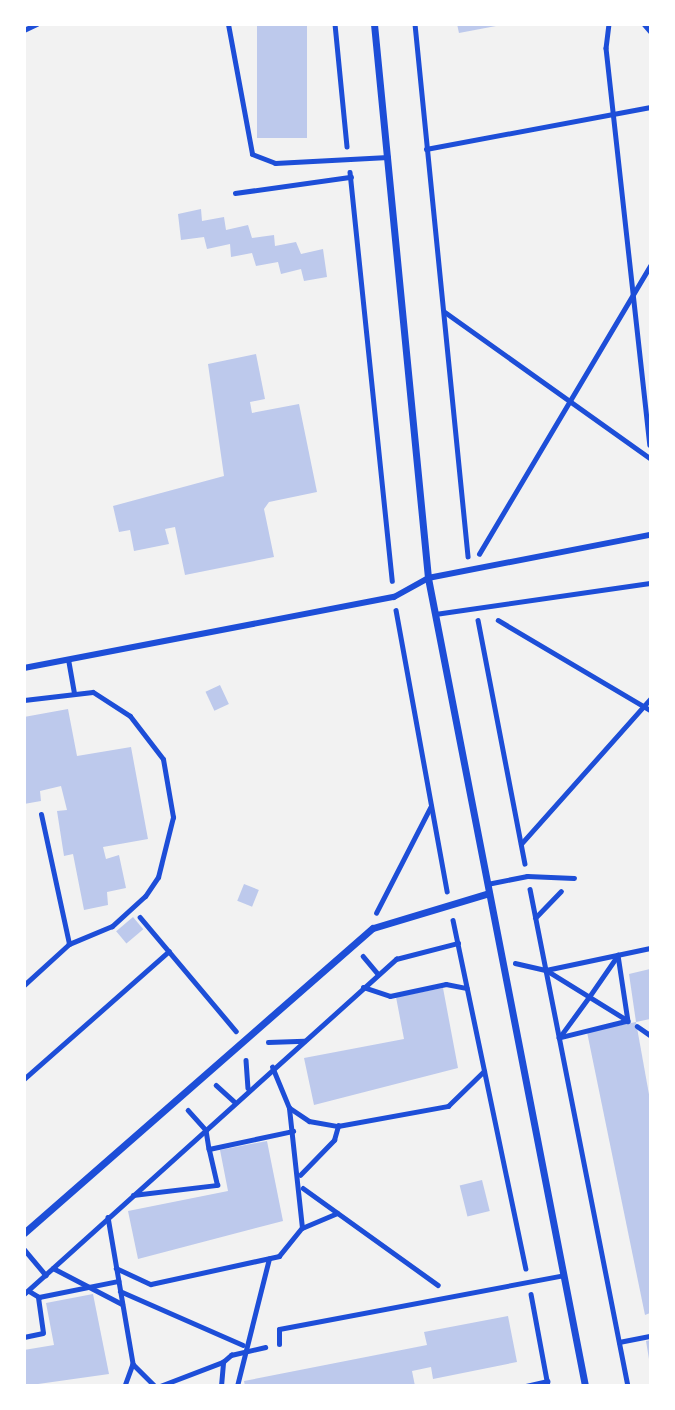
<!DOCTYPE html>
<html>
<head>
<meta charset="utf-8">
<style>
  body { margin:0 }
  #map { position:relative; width:675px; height:1410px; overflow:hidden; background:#f2f2f2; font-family:"Fira Sans Condensed",sans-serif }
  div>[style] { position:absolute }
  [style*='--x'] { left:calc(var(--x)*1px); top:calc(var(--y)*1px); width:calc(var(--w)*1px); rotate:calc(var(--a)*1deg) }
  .building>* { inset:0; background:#bdc9ec; transform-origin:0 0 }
  .path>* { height:4.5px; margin:-2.25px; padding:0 2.25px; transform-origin:2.25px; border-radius:2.25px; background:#1d4ed8 }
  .service>* { height:5px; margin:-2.5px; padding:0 2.5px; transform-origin:2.5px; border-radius:2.5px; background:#1d4ed8 }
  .pedestrian>* { height:6px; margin:-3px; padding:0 3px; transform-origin:3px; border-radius:3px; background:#1d4ed8 }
  .minor>* { height:7px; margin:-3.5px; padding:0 3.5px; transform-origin:3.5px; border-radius:3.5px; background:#1d4ed8 }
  span { translate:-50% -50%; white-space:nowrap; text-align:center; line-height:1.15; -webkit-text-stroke:5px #fff; paint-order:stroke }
  .frame { position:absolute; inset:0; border:26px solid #fff; pointer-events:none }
</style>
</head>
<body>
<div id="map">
  <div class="building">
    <div style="left:257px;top:24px;width:50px;height:114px"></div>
    <div style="clip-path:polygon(457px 24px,496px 24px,496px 26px,459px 33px)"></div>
    <div style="clip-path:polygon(201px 209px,202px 221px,224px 217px,226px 230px,248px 225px,252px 238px,274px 235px,275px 246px,296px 242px,301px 254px,323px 249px,327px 277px,304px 281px,301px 269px,281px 274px,278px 262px,256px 266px,252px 253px,231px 257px,230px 244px,207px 249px,204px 237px,181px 240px,178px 214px)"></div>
    <div style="clip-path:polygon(256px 354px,265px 399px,250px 402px,252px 413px,299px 404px,317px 492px,269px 502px,264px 509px,274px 557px,185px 575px,175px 527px,165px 529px,169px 544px,134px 551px,130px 530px,119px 532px,113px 506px,224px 476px,208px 364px)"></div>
    <div style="left:220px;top:685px;width:21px;height:16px;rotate:65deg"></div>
    <div style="clip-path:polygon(68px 709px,77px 756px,131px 747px,148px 839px,103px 847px,106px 859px,119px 855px,126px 888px,107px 892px,108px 905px,84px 910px,73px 854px,64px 856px,57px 811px,67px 810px,61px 786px,40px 791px,41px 801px,24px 804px,24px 717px)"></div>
    <div style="left:244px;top:884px;width:16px;height:18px;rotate:22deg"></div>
    <div style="left:133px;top:917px;width:16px;height:22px;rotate:50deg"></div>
    <div style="clip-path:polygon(650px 969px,650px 1019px,636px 1022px,629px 974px)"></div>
    <div style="clip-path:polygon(443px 988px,458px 1068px,314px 1105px,304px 1058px,404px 1039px,396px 997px)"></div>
    <div style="clip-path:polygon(636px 1022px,650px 1100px,650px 1313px,645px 1315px,587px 1032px)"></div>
    <div style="clip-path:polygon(267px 1141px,283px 1221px,138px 1259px,128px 1211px,228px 1191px,220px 1150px)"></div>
    <div style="left:482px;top:1180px;width:32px;height:23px;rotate:76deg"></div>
    <div style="clip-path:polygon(93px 1294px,109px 1374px,24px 1386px,24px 1350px,54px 1345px,46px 1303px)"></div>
    <div style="clip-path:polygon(508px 1316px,517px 1362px,433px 1379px,431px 1367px,412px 1371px,415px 1386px,245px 1386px,244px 1381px,427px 1345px,424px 1332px)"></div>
    <div style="clip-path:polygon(650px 1340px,650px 1359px,649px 1359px,646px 1341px)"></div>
  </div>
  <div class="path">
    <div style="--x:335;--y:24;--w:123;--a:84.4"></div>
    <div style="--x:415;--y:24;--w:535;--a:84.31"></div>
    <div style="--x:609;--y:24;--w:24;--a:97"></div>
    <div style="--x:606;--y:48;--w:399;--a:83.7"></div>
    <div style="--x:644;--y:24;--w:9;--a:49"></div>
    <div style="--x:24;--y:30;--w:14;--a:-25"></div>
    <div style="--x:426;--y:149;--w:228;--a:-10.6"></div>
    <div style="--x:350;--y:172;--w:411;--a:84.1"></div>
    <div style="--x:235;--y:193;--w:117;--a:-7.9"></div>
    <div style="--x:445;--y:312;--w:252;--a:35.5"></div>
    <div style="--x:479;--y:554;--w:335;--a:-59.3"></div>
    <div style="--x:396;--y:610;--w:286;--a:79.7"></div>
    <div style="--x:478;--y:620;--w:248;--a:79.1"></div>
    <div style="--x:498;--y:620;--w:177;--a:30.6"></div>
    <div style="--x:521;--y:844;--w:194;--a:-48.3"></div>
    <div style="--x:530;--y:889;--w:507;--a:78.85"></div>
    <div style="--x:376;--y:913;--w:120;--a:-62.8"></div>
    <div style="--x:140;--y:917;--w:149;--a:49.9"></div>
    <div style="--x:535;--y:918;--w:37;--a:-46"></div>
    <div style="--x:453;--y:920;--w:356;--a:78.2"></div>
    <div style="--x:618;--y:955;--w:67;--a:81.4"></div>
    <div style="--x:628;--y:1021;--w:71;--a:166.2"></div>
    <div style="--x:559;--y:1038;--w:51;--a:-53.8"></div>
    <div style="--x:589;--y:997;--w:51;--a:-55.4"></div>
    <div style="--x:363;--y:956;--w:23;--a:50"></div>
    <div style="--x:515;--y:963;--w:32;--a:13"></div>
    <div style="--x:546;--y:970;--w:95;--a:31.7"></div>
    <div style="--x:546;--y:970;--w:106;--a:-11.9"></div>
    <div style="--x:363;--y:987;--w:28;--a:18"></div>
    <div style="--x:390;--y:996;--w:57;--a:-12.1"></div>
    <div style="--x:446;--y:984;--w:21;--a:11"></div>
    <div style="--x:637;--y:1026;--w:16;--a:35"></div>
    <div style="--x:268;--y:1042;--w:36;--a:-2"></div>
    <div style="--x:246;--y:1060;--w:28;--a:86"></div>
    <div style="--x:24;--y:1079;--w:193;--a:-41.4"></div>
    <div style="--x:216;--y:1085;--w:24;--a:42"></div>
    <div style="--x:290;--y:1108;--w:23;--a:34"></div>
    <div style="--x:309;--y:1121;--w:29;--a:10"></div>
    <div style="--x:338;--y:1126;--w:112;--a:-10.3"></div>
    <div style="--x:448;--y:1106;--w:50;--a:-44.2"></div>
    <div style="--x:188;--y:1110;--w:27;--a:48"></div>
    <div style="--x:206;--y:1130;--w:19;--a:81"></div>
    <div style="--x:209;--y:1149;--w:86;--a:-12.1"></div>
    <div style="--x:300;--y:1175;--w:49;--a:-45.8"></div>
    <div style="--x:334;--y:1140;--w:15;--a:-74"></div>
    <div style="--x:303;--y:1188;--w:166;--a:35.7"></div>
    <div style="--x:133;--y:1195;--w:85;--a:-6.8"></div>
    <div style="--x:217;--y:1185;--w:37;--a:-103"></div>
    <div style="--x:108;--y:1217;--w:149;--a:80.3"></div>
    <div style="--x:133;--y:1364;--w:23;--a:110"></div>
    <div style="--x:302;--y:1228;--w:38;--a:-23"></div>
    <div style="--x:24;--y:1249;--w:34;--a:50"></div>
    <div style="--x:53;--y:1268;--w:78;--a:27.6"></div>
    <div style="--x:116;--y:1268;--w:38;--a:25"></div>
    <div style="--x:151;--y:1284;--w:131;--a:-12.3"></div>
    <div style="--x:279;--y:1256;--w:36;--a:-51"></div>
    <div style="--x:302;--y:1228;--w:121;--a:-96.2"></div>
    <div style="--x:289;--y:1108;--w:44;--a:-112.5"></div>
    <div style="--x:29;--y:1291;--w:12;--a:31"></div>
    <div style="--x:39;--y:1297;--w:81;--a:-11.4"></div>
    <div style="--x:120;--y:1291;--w:134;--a:23.7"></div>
    <div style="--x:24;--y:1294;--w:501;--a:-42"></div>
    <div style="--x:396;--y:959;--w:64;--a:-14.5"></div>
    <div style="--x:531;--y:1294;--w:94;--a:79.5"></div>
    <div style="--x:24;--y:1337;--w:19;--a:-12"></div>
    <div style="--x:43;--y:1333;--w:36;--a:-98"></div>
    <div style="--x:619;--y:1342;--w:32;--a:-11"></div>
    <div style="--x:133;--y:1364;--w:31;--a:45"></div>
    <div style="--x:160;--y:1386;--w:67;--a:-20.9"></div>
    <div style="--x:221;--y:1386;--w:24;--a:-85"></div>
    <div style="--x:223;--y:1362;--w:11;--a:-41"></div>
    <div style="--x:231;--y:1355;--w:35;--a:-13"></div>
    <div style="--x:237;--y:1386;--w:131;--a:-75.9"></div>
    <div style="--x:526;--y:1386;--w:22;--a:-13"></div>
  </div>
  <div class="service">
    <div style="--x:228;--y:24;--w:132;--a:79.5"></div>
    <div style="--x:252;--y:154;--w:25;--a:21"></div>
    <div style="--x:275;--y:163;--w:113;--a:-3"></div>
    <div style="--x:435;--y:614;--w:217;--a:-8.2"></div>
    <div style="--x:68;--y:659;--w:34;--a:80"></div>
    <div style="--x:24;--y:700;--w:69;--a:-6.6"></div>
    <div style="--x:93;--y:692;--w:44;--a:33"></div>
    <div style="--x:130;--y:716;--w:54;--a:52.5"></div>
    <div style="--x:163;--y:759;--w:59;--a:80.2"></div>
    <div style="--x:173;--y:817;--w:62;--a:104"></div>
    <div style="--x:158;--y:877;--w:23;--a:124"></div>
    <div style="--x:145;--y:896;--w:45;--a:137.7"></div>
    <div style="--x:112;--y:926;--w:47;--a:157.3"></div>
    <div style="--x:69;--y:944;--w:61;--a:137.7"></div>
    <div style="--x:41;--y:814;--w:133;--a:77.8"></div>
    <div style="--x:487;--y:884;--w:41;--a:-11.3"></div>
    <div style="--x:527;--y:876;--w:47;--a:2.4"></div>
    <div style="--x:279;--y:1344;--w:15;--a:-90"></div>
    <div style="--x:279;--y:1329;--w:290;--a:-10.7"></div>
  </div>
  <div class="pedestrian">
    <div style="--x:24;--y:668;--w:377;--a:-10.9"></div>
    <div style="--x:394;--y:597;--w:39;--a:-29"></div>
    <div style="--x:428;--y:578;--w:226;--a:-11"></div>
  </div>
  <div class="minor">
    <div style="--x:374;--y:24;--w:557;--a:84.43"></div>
    <div style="--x:428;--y:578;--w:823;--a:79"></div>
    <div style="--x:24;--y:1233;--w:463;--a:-41.2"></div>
    <div style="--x:373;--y:928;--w:121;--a:-16.8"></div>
  </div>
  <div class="frame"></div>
</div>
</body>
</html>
